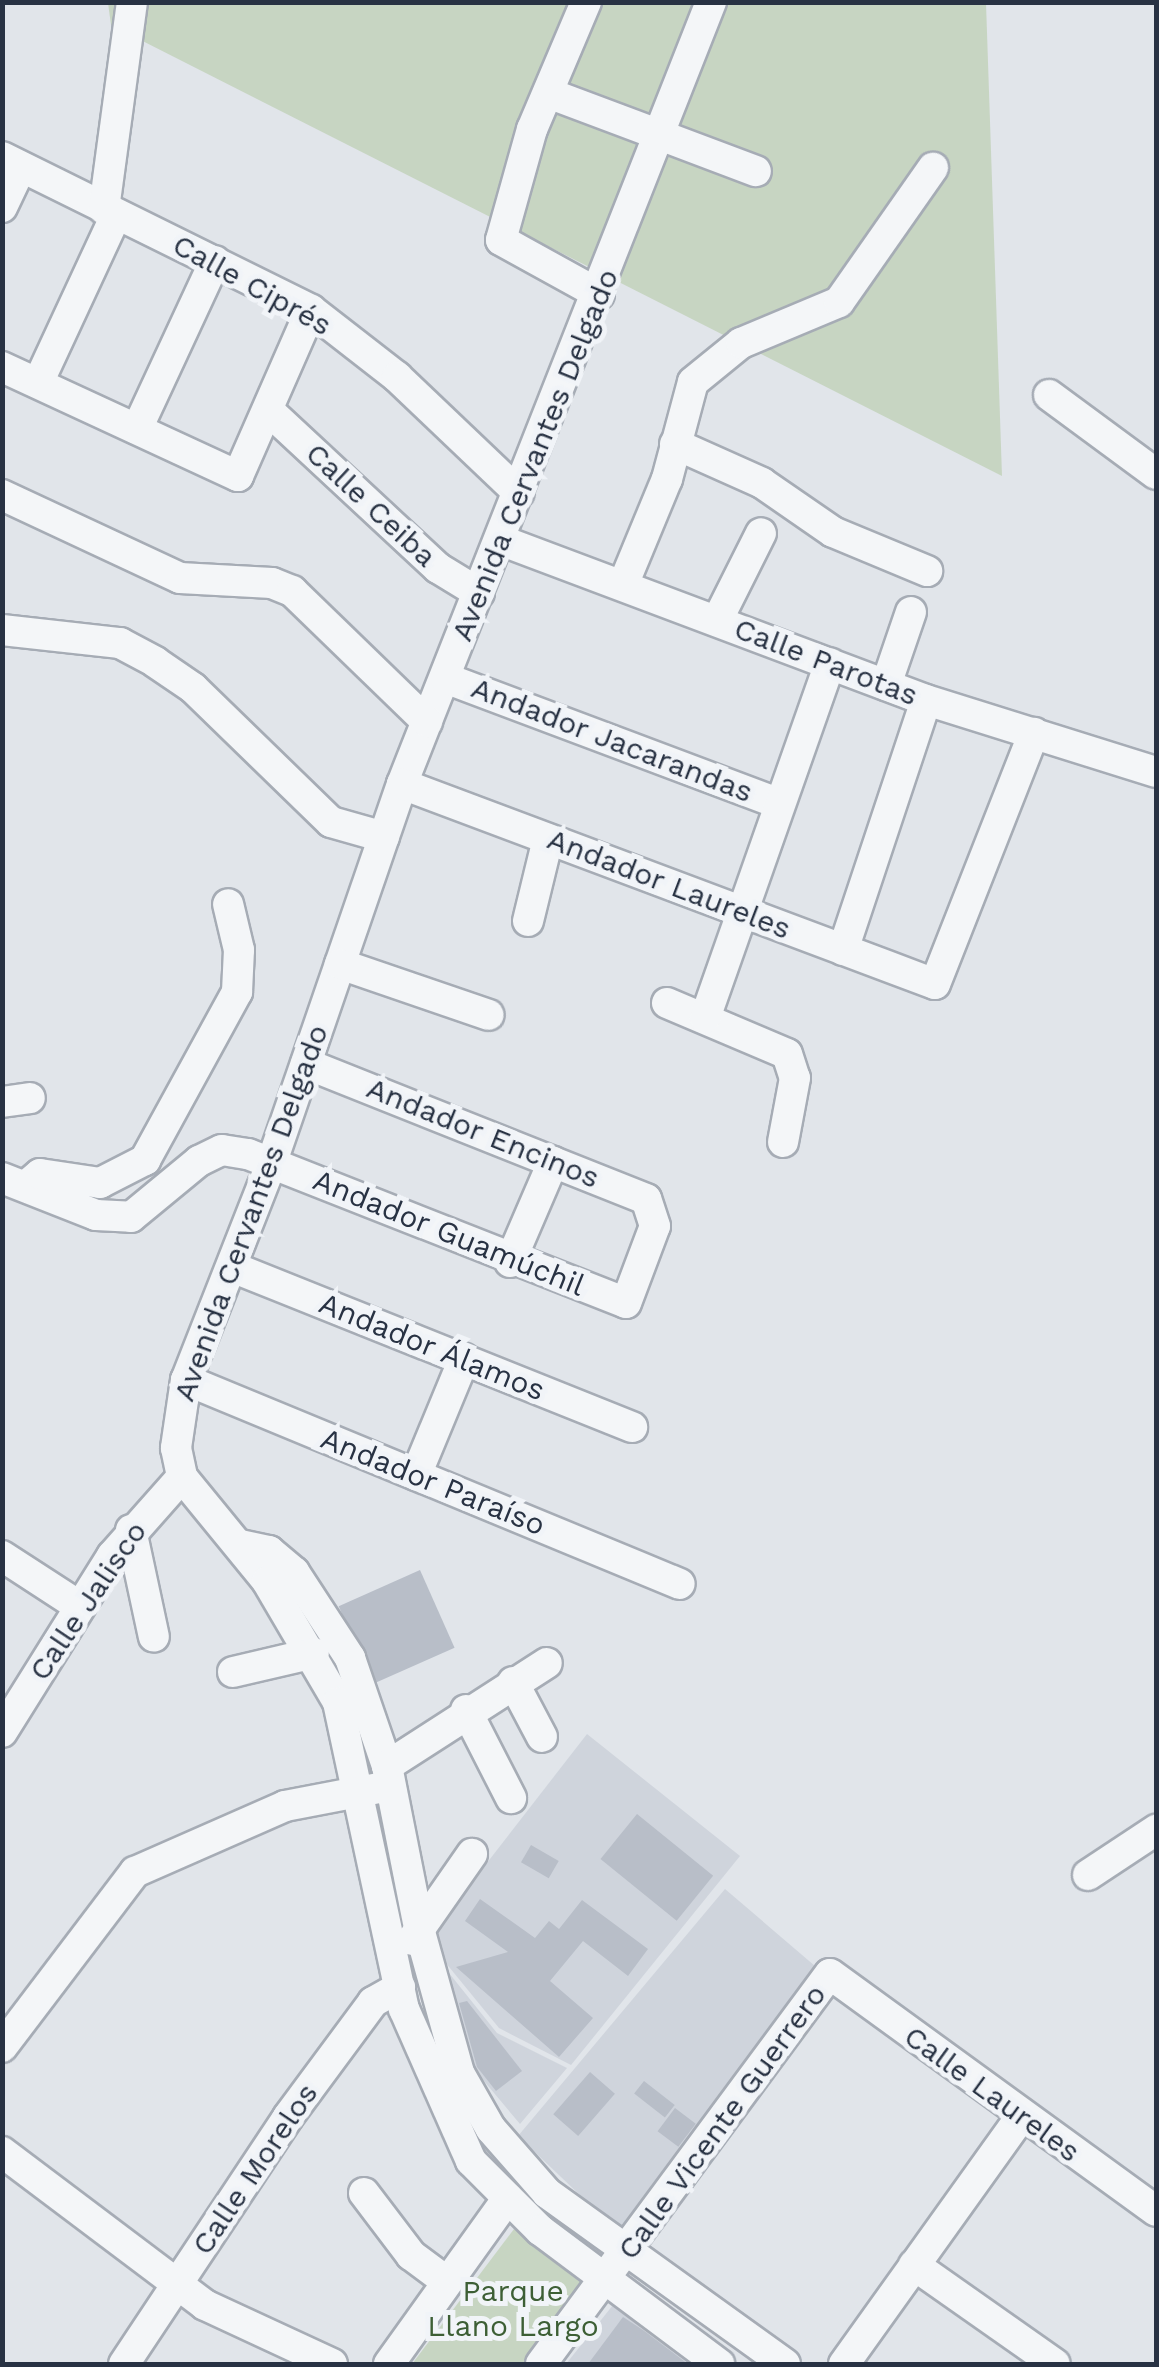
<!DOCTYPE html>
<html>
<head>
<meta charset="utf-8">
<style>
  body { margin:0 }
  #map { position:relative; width:1159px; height:2367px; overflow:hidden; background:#e1e5ea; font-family:"Work Sans",sans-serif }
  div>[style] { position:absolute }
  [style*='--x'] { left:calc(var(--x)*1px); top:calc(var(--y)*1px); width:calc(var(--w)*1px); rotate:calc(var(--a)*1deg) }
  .built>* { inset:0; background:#cfd4dc }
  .green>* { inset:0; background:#c7d5c2 }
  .building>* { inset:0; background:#b8bec8; transform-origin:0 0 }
  .roads { filter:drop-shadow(2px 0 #a6acb5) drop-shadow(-2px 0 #a6acb5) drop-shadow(0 2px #a6acb5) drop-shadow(0 -2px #a6acb5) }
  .minor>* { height:30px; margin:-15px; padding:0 15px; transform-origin:15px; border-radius:15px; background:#f4f6f8 }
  span { translate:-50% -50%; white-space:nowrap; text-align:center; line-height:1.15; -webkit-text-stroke:10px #f1f4f8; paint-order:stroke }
  .street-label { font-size:30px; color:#283243 }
  .park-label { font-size:30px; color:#3d5f35 }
  .frame { position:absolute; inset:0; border:5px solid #283243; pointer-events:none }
</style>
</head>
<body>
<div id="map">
  <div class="built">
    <div style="clip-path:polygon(587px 1734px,740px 1856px,571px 2065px,499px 2028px,427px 1940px)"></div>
    <div style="clip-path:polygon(725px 1889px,822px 1972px,626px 2239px,518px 2136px)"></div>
    <div style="clip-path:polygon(429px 1948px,497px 2033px,567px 2068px,520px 2124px,468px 2062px)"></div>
    <div style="clip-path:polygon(613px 2305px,700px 2364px,566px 2364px)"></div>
  </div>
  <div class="green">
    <div style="clip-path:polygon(108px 3px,986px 3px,1002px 476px,111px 25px)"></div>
    <div style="clip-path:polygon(514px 2229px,592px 2288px,527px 2364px,412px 2364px)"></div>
  </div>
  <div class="building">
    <div style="left:420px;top:1570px;width:85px;height:89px;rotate:66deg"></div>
    <div style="left:637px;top:1814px;width:98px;height:58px;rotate:39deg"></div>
    <div style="left:531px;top:1845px;width:32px;height:20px;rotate:30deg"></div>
    <div style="clip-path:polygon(480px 1899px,535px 1938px,549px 1921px,559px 1929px,582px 1900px,648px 1949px,628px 1976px,583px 1941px,550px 1981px,593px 2018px,559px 2057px,456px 1967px,508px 1952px,465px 1921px)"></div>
    <div style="clip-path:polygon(467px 2001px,522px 2071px,496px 2091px,477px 2067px,459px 2003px)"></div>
    <div style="left:590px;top:2072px;width:33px;height:56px;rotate:41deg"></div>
    <div style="left:644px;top:2081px;width:39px;height:16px;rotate:38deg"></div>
    <div style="left:675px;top:2108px;width:26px;height:29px;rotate:37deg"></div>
    <div style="clip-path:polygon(623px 2317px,643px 2330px,688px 2364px,588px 2364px)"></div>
  </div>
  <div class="roads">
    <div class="minor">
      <div style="--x:586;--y:2;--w:138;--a:113"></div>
      <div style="--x:532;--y:129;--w:115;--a:105.6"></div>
      <div style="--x:501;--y:240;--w:112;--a:28.9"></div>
      <div style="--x:711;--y:2;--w:841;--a:111.56"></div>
      <div style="--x:402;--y:784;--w:400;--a:109"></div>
      <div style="--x:272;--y:1162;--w:234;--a:111.5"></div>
      <div style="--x:186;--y:1380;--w:69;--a:98.4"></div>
      <div style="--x:176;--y:1448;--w:30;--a:78"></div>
      <div style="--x:182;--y:1477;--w:134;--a:50.7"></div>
      <div style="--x:267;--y:1581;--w:140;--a:59.6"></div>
      <div style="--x:338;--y:1702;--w:314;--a:77.9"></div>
      <div style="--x:404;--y:2009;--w:166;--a:66.2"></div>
      <div style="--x:471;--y:2161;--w:98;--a:45"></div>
      <div style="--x:540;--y:2230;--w:224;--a:36.8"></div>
      <div style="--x:548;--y:93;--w:222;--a:20.6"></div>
      <div style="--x:2;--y:157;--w:345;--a:26.3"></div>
      <div style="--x:311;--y:310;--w:109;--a:37.9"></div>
      <div style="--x:397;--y:377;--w:168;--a:43.6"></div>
      <div style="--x:2;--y:207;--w:44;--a:-64.6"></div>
      <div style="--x:104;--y:209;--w:209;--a:-82.3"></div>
      <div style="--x:2;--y:367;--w:260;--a:24.8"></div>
      <div style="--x:238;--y:476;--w:181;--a:-66.3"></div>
      <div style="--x:38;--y:383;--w:185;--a:-65.1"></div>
      <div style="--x:1049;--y:395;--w:133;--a:36.4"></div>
      <div style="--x:268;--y:410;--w:232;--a:42.9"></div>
      <div style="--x:438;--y:568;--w:48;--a:31.4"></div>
      <div style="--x:137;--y:429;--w:185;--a:-65.1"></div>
      <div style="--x:675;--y:444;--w:95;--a:24.1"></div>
      <div style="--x:762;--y:483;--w:86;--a:34.6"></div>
      <div style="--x:833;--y:532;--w:102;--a:22.5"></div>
      <div style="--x:2;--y:495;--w:196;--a:25"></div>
      <div style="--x:180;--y:578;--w:92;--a:3.1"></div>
      <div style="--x:272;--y:583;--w:22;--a:22"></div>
      <div style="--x:292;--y:591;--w:188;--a:44.1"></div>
      <div style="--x:500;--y:540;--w:455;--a:20.6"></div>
      <div style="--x:926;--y:700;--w:241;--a:17.4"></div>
      <div style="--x:623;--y:585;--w:115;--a:-67.5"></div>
      <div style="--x:667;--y:479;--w:100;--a:-75"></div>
      <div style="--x:693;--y:382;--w:62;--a:-39.1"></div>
      <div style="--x:741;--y:343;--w:106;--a:-22.7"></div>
      <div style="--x:839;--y:302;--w:164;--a:-55"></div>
      <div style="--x:717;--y:621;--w:98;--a:-63.4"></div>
      <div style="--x:2;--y:630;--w:119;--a:6.3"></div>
      <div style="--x:120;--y:643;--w:40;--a:28"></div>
      <div style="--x:155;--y:662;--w:46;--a:34.4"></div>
      <div style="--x:193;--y:688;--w:192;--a:44.2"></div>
      <div style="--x:331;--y:822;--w:55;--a:15.8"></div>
      <div style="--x:445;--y:678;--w:356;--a:20.6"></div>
      <div style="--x:886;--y:685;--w:77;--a:-71.1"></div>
      <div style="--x:402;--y:784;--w:569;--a:20.57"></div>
      <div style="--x:935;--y:984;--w:270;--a:-68.5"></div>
      <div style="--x:528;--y:921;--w:84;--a:-76.3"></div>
      <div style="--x:843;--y:950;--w:263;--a:-71.6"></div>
      <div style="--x:340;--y:964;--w:157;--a:18.9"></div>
      <div style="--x:667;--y:1003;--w:130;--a:23"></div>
      <div style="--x:787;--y:1054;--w:25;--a:72"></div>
      <div style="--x:795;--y:1078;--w:65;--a:100.6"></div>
      <div style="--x:705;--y:1018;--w:376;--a:-70.6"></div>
      <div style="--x:2;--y:1102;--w:28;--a:-8"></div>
      <div style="--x:2;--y:1178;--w:101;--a:21.5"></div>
      <div style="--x:96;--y:1215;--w:35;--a:3"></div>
      <div style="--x:131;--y:1217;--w:88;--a:-39.5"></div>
      <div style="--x:199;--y:1161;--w:25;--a:-26"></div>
      <div style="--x:222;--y:1150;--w:26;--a:9"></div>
      <div style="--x:248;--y:1154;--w:406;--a:21.5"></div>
      <div style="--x:626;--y:1303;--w:82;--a:-69.4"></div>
      <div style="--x:655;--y:1226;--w:28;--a:-108"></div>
      <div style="--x:646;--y:1199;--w:366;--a:-158.3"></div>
      <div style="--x:27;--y:1185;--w:17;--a:-40"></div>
      <div style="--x:40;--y:1174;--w:61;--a:8.5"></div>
      <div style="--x:100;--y:1183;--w:51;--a:-27.1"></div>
      <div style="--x:145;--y:1160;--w:192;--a:-61.3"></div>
      <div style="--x:237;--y:992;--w:42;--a:-87.3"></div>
      <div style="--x:239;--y:950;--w:47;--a:-103.4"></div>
      <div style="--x:510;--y:1262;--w:109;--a:-66.7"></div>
      <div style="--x:232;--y:1267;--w:431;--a:21.8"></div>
      <div style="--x:186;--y:1380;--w:534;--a:22.44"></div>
      <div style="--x:416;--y:1475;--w:126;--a:-67.5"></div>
      <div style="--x:131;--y:1530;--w:109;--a:77.9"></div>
      <div style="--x:240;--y:1545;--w:30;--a:12"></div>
      <div style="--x:269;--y:1551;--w:33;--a:40"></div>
      <div style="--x:294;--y:1572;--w:103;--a:56.9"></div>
      <div style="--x:350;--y:1658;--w:114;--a:71.1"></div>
      <div style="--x:387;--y:1766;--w:169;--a:78.8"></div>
      <div style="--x:420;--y:1932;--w:146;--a:74.5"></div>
      <div style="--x:459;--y:2073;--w:64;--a:60.3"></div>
      <div style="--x:491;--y:2129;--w:85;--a:48.8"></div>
      <div style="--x:547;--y:2193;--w:293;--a:35.7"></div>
      <div style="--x:2;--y:1556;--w:92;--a:33"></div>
      <div style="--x:233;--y:1672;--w:83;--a:-13.2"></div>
      <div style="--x:513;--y:1682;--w:62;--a:62.2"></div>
      <div style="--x:466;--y:1710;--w:99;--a:62.9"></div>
      <div style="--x:2;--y:1732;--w:208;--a:-58"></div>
      <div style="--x:112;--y:1556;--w:106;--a:-48.5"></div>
      <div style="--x:387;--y:1766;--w:190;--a:-32.8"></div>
      <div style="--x:1088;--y:1875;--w:82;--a:-33.5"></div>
      <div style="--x:412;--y:1940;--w:105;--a:-55.1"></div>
      <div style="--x:2;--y:2047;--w:220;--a:-52.8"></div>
      <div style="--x:135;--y:1872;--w:164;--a:-23.7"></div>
      <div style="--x:285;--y:1806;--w:101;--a:-10.9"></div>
      <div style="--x:2;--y:2152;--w:254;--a:37"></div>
      <div style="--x:205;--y:2305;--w:140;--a:24.9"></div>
      <div style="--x:364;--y:2193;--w:78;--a:52.8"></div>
      <div style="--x:411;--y:2255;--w:44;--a:36.6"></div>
      <div style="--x:914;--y:2265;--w:172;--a:35.1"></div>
      <div style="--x:124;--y:2364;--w:296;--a:-56.4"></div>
      <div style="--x:288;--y:2117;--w:143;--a:-53.5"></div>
      <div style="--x:373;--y:2002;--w:31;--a:-29"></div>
      <div style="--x:389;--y:2364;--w:204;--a:-54.4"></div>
      <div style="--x:541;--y:2364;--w:485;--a:-53.5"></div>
      <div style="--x:830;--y:1974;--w:403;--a:36"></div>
      <div style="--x:844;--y:2364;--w:304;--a:-54.4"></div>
    </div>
  </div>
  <div class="street-label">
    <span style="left:252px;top:285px;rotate:29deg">Calle Ciprés</span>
    <span style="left:535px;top:455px;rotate:-68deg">Avenida Cervantes Delgado</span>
    <span style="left:371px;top:505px;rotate:43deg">Calle Ceiba</span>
    <span style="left:826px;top:662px;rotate:21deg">Calle Parotas</span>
    <span style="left:612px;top:740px;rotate:21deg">Andador Jacarandas</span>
    <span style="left:669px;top:884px;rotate:21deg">Andador Laureles</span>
    <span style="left:483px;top:1133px;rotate:22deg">Andador Encinos</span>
    <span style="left:251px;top:1213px;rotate:-70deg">Avenida Cervantes Delgado</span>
    <span style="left:449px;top:1233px;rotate:22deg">Andador Guamúchil</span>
    <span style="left:432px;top:1347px;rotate:22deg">Andador Álamos</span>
    <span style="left:433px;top:1482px;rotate:22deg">Andador Paraíso</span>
    <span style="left:88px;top:1601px;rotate:-56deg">Calle Jalisco</span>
    <span style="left:992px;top:2094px;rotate:36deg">Calle Laureles</span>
    <span style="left:722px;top:2122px;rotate:-54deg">Calle Vicente Guerrero</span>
    <span style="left:255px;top:2169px;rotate:-56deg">Calle Morelos</span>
  </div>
  <div class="park-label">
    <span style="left:513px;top:2308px">Parque<br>Llano Largo</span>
  </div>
  <div class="frame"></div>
</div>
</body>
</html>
